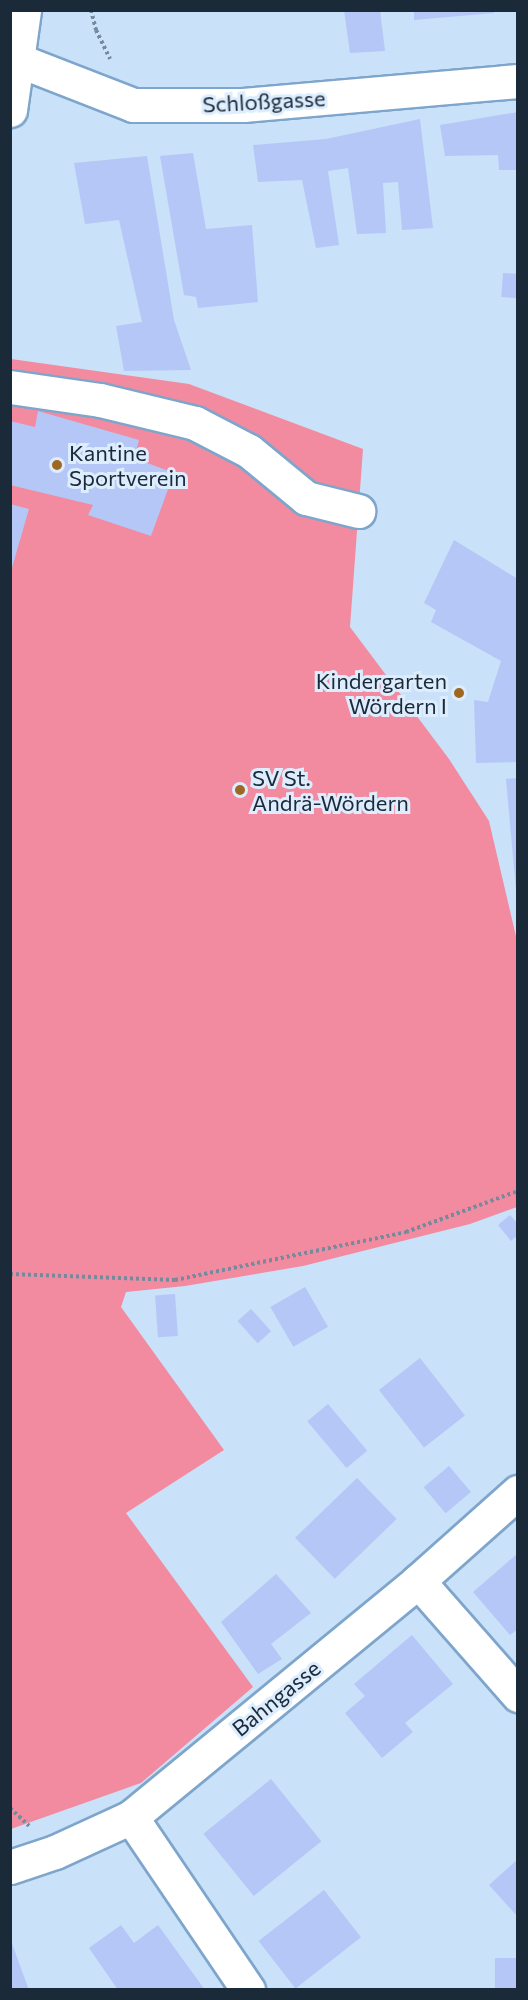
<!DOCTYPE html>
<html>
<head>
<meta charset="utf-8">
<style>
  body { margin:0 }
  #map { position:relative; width:528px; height:2000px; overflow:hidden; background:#c9e1f9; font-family:Commissioner,sans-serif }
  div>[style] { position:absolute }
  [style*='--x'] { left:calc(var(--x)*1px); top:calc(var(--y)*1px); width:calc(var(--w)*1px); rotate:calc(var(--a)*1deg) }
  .green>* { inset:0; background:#f28b9f }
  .building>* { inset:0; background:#b5c7f7; transform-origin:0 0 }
  .path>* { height:4px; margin-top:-2px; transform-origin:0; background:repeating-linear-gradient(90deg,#768a9e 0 3px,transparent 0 6px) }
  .roads { filter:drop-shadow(2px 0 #7ea5cb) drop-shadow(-2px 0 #7ea5cb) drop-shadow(0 2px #7ea5cb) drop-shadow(0 -2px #7ea5cb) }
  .minor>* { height:33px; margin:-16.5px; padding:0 16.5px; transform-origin:16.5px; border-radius:16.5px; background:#fff }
  .dots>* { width:16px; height:16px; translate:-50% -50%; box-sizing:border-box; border:3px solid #ddedfe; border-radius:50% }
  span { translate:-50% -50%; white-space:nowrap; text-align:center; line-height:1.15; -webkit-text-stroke:6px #ddedfe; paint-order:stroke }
  .street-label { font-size:22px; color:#1a2a39 }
  .poi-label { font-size:22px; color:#1a2a39 }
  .left { translate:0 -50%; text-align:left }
  .right { translate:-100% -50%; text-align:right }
  .frame { position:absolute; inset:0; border:12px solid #1a2a39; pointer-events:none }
</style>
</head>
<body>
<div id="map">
  <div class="green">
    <div style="clip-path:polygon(11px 359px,189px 384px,363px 449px,350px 627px,449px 759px,489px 821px,518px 945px,517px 1207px,470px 1224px,303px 1266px,185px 1286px,126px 1292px,121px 1307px,224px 1450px,126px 1513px,253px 1687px,141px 1783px,11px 1829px)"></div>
  </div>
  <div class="building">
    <div style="clip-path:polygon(344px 10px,380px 10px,385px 51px,350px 53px)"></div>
    <div style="clip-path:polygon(414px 10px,494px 10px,494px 13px,414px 20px)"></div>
    <div style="clip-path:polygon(518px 112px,518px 170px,499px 170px,498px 155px,445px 156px,440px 125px)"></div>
    <div style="clip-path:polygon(420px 119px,433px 228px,402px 230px,398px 182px,383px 183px,386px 233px,357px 234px,348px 168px,328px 171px,339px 245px,316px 248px,302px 180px,258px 182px,253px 145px,326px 139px)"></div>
    <div style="clip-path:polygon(193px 153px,206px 229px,252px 225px,258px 302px,198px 308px,196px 297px,184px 295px,160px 156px)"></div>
    <div style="clip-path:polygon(147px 156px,174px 320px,191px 370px,124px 371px,116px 326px,142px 322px,119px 220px,85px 224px,74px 163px)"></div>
    <div style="left:503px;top:273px;width:15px;height:24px;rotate:4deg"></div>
    <div style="clip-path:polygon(38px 411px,139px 440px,134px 458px,174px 473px,151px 536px,88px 515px,93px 505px,10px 485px,10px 421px,35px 427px)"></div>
    <div style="clip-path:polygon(10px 504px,29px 509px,11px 571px,10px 571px)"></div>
    <div style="clip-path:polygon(454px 540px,518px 579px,518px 762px,476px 763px,474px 700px,488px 702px,501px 661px,431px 622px,436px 610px,424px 603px)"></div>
    <div style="clip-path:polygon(518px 778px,518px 890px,516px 890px,506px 779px)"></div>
    <div style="clip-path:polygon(510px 1215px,518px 1224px,518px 1235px,511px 1241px,498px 1225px)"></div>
    <div style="left:305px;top:1287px;width:46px;height:40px;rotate:60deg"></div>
    <div style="left:175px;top:1294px;width:42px;height:20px;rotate:86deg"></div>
    <div style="left:251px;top:1309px;width:30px;height:18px;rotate:48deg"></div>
    <div style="left:420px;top:1358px;width:73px;height:52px;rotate:52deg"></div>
    <div style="left:328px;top:1404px;width:61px;height:27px;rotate:50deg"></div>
    <div style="left:449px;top:1466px;width:34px;height:33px;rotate:50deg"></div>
    <div style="left:357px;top:1478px;width:57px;height:86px;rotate:46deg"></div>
    <div style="clip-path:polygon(518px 1553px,518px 1629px,510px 1635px,473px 1592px)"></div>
    <div style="clip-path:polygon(276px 1574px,311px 1613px,271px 1644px,282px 1659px,258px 1674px,221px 1622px)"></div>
    <div style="clip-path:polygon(412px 1635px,453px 1684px,405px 1723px,413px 1732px,382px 1758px,345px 1713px,365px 1696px,354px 1684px)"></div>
    <div style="left:271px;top:1779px;width:80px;height:87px;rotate:51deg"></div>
    <div style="clip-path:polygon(518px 1859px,518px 1917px,489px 1885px)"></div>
    <div style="left:324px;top:1890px;width:60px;height:83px;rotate:52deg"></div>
    <div style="clip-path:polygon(121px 1925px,134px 1943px,158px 1925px,205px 1990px,118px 1990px,89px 1948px)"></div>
    <div style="clip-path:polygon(10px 1941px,11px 1941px,29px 1990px,10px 1990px)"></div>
    <div style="left:518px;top:1958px;width:32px;height:23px;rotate:90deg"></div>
  </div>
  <div class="path">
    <div style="--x:91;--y:10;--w:21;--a:76"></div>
    <div style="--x:96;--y:30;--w:32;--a:64"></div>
    <div style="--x:10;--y:1274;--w:165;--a:2.1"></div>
    <div style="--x:175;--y:1280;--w:236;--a:-11.7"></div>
    <div style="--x:406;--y:1232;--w:119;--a:-20.1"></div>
    <div style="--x:10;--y:1808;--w:26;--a:43"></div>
  </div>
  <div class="roads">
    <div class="minor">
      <div style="--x:10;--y:57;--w:132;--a:21.3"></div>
      <div style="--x:133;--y:105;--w:110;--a:0"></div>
      <div style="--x:243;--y:105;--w:276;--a:-5"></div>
      <div style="--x:10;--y:110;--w:101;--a:-82"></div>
      <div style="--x:10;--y:387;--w:91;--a:8.2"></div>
      <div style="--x:100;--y:400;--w:98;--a:13.6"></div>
      <div style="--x:195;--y:423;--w:61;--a:27.4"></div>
      <div style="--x:249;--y:451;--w:74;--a:39.5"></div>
      <div style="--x:306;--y:498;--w:54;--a:14"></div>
      <div style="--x:418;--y:1581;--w:152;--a:48.7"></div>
      <div style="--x:131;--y:1817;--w:209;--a:55.9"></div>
      <div style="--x:10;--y:1867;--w:47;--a:-18.4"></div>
      <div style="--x:55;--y:1852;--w:84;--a:-24.7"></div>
      <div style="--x:131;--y:1817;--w:372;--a:-39.4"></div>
      <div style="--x:418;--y:1581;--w:134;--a:-41.7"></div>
    </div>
  </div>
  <div class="dots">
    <div style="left:57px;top:465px;background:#9e6822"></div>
    <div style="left:459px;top:693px;background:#9e6822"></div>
    <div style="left:240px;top:790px;background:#9e6822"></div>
  </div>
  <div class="street-label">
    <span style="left:264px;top:101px;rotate:-3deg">Schloßgasse</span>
    <span style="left:276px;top:1698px;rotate:-39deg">Bahngasse</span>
  </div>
  <div class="poi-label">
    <span class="left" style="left:69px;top:465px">Kantine<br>Sportverein</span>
    <span class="right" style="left:447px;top:693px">Kindergarten<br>Wördern I</span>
    <span class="left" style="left:252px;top:790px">SV St.<br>Andrä-Wördern</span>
  </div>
  <div class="frame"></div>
</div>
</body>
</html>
